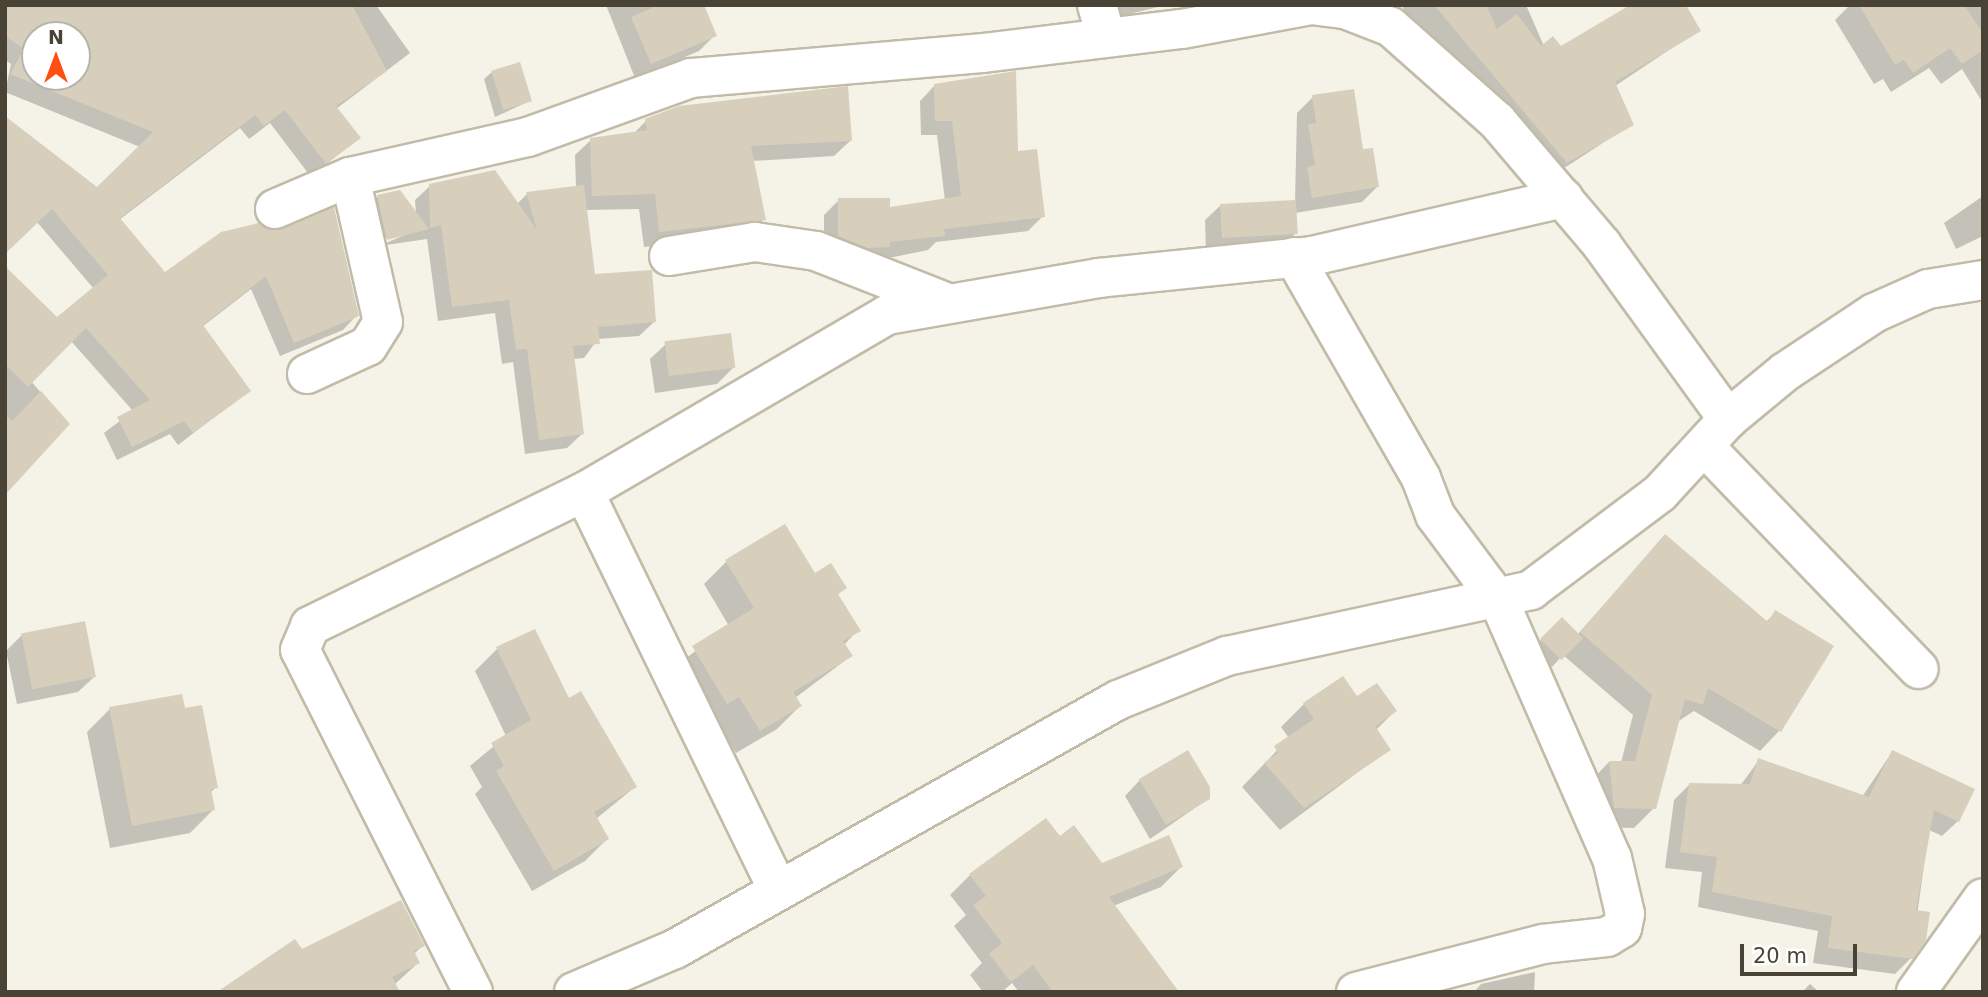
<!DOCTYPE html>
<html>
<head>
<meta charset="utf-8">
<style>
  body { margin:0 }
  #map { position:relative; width:1988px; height:997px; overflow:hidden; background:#f5f2e7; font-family:"DejaVu Sans",sans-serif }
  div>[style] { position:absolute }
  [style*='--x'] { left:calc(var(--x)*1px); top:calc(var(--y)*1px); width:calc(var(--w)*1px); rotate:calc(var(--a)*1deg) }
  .shadow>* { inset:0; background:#0003 }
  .building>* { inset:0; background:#d7cfbb; transform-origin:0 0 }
  .roads { filter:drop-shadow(2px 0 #c1bba8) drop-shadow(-2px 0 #c1bba8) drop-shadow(0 2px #c1bba8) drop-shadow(0 -2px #c1bba8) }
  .minor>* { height:38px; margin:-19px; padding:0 19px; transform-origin:19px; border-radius:19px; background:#fff }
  span { translate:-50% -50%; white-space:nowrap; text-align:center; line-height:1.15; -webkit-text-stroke:5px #fff; paint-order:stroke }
  .frame { position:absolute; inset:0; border:7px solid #484335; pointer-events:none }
  .north { position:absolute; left:21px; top:21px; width:70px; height:70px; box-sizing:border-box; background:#fff; border:2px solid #b6b4ae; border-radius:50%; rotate:0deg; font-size:19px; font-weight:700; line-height:28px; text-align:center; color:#484335 }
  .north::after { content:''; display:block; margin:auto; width:24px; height:32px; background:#ff5013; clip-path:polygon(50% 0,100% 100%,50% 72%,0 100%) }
  .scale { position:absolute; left:1740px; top:944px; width:117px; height:32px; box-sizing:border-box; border:4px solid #484335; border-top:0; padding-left:9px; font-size:21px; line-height:24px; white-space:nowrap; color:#484335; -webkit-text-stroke:5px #fff; paint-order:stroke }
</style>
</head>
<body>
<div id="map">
  <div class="shadow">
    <div style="clip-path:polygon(evenodd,5px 5px,376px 5px,410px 53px,336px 109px,358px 138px,311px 177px,270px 123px,249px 139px,240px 128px,119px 220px,165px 274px,222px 234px,357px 315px,343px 330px,280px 356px,251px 289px,202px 327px,248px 391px,178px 445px,170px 434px,117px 460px,104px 433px,133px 411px,71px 341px,31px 381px,67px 424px,5px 488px,5px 287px,57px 319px,94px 289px,37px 222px,5px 118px,98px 190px,140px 147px,5px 92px,11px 64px,5px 60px,5px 5px,35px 35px,77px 35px,77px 77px,35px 77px,35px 35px)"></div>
    <div style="clip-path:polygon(606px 5px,702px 5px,715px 35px,699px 51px,635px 78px)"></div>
    <div style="clip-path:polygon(1114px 5px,1166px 5px,1117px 17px)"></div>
    <div style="clip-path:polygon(1402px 5px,1526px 5px,1544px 46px,1561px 49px,1699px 30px,1615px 86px,1632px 124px,1552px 176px,1434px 38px,1420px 44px)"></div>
    <div style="clip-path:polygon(1850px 5px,1983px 5px,1983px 103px,1962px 69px,1941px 84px,1929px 68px,1891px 92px,1883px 79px,1874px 84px,1835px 20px)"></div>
    <div style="clip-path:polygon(492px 72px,530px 101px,495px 117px,484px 79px)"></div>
    <div style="clip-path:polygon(934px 86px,1016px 153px,1043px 216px,1028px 231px,936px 242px,928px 250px,874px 261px,824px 251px,824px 215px,839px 200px,888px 209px,945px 201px,937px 135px,921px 135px,920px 101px)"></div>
    <div style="clip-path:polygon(1313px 97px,1362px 151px,1377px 187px,1362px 202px,1295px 213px,1296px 233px,1280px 249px,1206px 251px,1205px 220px,1221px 205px,1295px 202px,1297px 113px)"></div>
    <div style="clip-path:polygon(646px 121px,850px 141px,834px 156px,752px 161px,764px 219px,748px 235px,644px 247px,639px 209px,586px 210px,594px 276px,654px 322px,639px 336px,598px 339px,584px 358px,573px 359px,582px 434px,567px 448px,525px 454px,513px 362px,502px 364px,495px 313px,438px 321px,427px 239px,379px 246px,416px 230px,378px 240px,370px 205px,377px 197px,416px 214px,415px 200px,430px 186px,517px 204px,527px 194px,576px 188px,575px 155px,591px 140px,633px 134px)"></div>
    <div style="clip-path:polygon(1983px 196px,1983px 236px,1956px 249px,1944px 223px)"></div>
    <div style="clip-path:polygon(666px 344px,733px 368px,717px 384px,655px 393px,650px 359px)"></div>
    <div style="clip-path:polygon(1665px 536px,1766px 622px,1775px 613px,1831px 647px,1779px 731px,1760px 751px,1694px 711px,1677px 722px,1654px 808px,1634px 828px,1595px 827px,1590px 782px,1609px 762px,1621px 763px,1633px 715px,1563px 655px,1552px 667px,1533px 648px,1562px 619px,1577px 635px)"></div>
    <div style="clip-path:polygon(727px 561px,814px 575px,845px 588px,837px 595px,858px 630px,844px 645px,851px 656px,795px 698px,800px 706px,777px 729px,736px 753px,716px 719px,670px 670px,729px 626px,704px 584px)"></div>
    <div style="clip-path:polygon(22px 635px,94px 677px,78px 692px,17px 704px,6px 651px)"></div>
    <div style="clip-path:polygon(497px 649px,635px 787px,596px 819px,607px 839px,585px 861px,532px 891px,475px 794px,482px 787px,470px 766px,506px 736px,475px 671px)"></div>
    <div style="clip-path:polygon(1304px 704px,1395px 711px,1376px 730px,1389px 749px,1280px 830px,1242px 787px,1289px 738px,1281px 727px)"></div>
    <div style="clip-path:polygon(110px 709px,216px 787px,210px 793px,213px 810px,190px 833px,110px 848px,87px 732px)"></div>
    <div style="clip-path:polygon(1892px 752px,1958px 821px,1942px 836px,1929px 830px,1911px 958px,1895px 974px,1813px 963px,1818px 931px,1698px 907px,1702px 872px,1665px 868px,1674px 800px,1689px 785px,1740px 786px,1759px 760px,1862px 797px)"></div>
    <div style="clip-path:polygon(1140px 780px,1208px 799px,1150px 839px,1125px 796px)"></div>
    <div style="clip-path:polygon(1059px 839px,1102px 866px,1181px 867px,1161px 887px,1113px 906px,1176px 992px,1019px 992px,1012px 983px,1002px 992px,983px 992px,970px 975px,982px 963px,954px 926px,966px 915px,950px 895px,970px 875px)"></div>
    <div style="clip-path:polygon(423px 945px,414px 954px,418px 963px,394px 985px,301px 951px)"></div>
    <div style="clip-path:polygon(1535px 972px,1534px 992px,1474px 992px,1481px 984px)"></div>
    <div style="clip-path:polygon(1810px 984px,1819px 992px,1802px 992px)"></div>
  </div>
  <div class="building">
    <div style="clip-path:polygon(evenodd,5px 5px,352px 5px,387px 71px,336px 106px,361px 138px,326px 164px,285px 110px,264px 126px,255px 115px,120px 218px,165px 272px,221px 232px,259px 223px,283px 229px,334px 207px,359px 316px,294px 343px,266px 276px,203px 325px,251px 391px,193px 433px,184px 421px,132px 447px,117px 417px,150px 400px,86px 328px,28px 387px,5px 364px,5px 266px,57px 317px,108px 275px,52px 209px,5px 254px,5px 116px,97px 187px,153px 132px,10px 74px,24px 49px,5px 36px,5px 5px,35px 35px,77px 35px,77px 77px,35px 77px,35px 35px)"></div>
    <div style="clip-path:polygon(659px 5px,704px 5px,717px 36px,651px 64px,631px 17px)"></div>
    <div style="clip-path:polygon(1434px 5px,1486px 5px,1497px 29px,1517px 14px,1541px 46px,1553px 36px,1561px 46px,1630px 5px,1686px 5px,1701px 31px,1615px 82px,1634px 125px,1567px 163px)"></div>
    <div style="clip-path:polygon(1859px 5px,1964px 5px,1983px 33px,1983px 50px,1962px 64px,1950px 48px,1913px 73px,1904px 60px,1895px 65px)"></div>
    <div style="left:520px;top:62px;width:41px;height:30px;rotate:73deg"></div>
    <div style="clip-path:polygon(1016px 71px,1018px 151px,1037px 149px,1045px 217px,944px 229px,945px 236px,890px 242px,890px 247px,867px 248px,838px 236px,838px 198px,890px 198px,890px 207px,961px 196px,952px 121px,935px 121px,934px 84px)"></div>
    <div style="clip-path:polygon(848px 86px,852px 141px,751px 146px,766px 220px,659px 232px,655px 194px,592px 196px,590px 138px,647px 130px,645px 119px,679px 106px)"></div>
    <div style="clip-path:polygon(1354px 89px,1363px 149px,1373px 148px,1379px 187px,1312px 198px,1307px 167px,1315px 165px,1308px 124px,1316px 123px,1312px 95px)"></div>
    <div style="clip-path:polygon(495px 170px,537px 230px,526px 192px,584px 185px,595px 274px,652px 270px,656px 322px,598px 327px,600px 344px,573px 346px,584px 434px,539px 440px,527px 349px,516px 350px,509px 300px,452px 307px,441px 225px,430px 228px,429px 184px)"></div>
    <div style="clip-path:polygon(400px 190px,429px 229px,387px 240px,377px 195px)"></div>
    <div style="left:1296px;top:200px;width:34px;height:76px;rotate:87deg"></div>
    <div style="left:731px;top:333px;width:35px;height:67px;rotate:83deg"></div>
    <div style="clip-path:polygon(41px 391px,70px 424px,5px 495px,5px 415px,12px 421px)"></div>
    <div style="clip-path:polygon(785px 524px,815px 573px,831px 563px,847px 588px,838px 594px,861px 631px,843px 641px,853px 656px,793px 692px,802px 706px,760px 731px,739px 697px,727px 704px,692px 646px,754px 608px,725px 560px)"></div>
    <div style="clip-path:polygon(1665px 534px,1768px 622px,1775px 610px,1834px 646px,1781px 732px,1708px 688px,1703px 705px,1685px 699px,1656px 809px,1614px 808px,1609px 761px,1635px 761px,1652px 695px,1580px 632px)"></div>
    <div style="left:1562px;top:617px;width:30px;height:31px;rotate:45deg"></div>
    <div style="left:85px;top:621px;width:57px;height:65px;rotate:79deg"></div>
    <div style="clip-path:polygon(535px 629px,569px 698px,581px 691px,637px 787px,594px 812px,609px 839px,554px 871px,496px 771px,504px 766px,491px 743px,531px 720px,496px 647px)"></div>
    <div style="clip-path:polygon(1343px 676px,1357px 696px,1377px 683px,1397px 711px,1375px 726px,1391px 750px,1304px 808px,1264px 763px,1278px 753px,1274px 746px,1314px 719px,1303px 703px)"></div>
    <div style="clip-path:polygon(182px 694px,185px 708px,202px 705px,218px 788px,211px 789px,215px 810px,132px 826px,109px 707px)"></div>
    <div style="clip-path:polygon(1188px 750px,1210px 787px,1210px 799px,1166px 825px,1139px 779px)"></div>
    <div style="clip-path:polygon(1892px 750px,1975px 789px,1959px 822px,1934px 810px,1916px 910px,1930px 912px,1926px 940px,1913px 959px,1828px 948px,1832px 916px,1712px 892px,1717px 857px,1680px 852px,1689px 783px,1750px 784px,1758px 758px,1869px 797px)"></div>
    <div style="clip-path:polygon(1046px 818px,1060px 836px,1074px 825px,1102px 863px,1169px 835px,1183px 867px,1109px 897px,1179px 992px,1053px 992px,1033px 965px,1011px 982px,989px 954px,1002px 943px,973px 905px,986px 896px,969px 874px)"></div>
    <div style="clip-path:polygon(401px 900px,425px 946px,414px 951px,420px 963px,392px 977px,400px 992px,217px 992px,295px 939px,302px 949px)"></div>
  </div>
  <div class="roads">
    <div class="minor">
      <div style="--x:1097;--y:5;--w:33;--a:74"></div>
      <div style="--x:275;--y:209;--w:82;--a:-23.1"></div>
      <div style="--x:350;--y:177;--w:182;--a:-12.7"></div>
      <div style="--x:528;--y:137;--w:173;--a:-19.9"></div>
      <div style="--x:691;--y:78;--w:293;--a:-4.9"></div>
      <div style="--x:983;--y:53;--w:200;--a:-6.9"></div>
      <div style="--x:1182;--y:29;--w:131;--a:-10.5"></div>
      <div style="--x:1311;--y:5;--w:34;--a:7"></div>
      <div style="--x:1345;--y:9;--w:49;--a:21.4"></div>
      <div style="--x:1391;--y:27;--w:142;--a:41.6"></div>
      <div style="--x:1497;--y:121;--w:162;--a:49.7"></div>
      <div style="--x:1602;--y:245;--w:215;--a:54.1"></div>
      <div style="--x:669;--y:256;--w:87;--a:-9.2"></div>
      <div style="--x:755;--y:242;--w:62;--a:8.4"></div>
      <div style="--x:816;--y:251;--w:136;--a:21.5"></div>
      <div style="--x:1294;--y:257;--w:255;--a:60.1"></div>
      <div style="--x:1421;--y:478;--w:40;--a:69"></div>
      <div style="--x:1435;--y:515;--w:107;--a:53.3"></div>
      <div style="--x:1499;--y:601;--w:281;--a:66.3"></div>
      <div style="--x:1612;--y:858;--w:57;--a:76.9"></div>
      <div style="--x:1625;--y:914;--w:14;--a:102"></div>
      <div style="--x:1622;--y:928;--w:17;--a:149"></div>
      <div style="--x:1607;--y:937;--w:64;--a:173.8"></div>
      <div style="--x:1543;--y:944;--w:193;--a:165.6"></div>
      <div style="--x:307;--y:374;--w:67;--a:-24.7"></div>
      <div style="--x:368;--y:346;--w:28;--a:-58"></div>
      <div style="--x:383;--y:322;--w:149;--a:-102.8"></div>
      <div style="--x:1705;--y:447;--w:308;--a:46.1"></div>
      <div style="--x:584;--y:492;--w:442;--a:64"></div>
      <div style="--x:473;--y:992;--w:383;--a:-116.8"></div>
      <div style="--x:300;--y:650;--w:26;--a:-67"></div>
      <div style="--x:310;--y:626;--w:305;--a:-26.1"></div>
      <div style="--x:584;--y:492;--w:351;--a:-30.3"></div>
      <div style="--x:887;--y:315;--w:215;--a:-9.9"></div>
      <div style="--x:1099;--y:278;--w:214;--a:-5.9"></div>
      <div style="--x:1312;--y:256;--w:258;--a:-13"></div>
      <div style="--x:574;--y:992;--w:110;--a:-23.1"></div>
      <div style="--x:675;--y:949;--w:508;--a:-29.34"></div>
      <div style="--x:1118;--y:700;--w:118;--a:-22"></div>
      <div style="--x:1227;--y:656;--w:311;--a:-12.2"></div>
      <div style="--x:1531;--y:590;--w:161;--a:-36.9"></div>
      <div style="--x:1660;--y:493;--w:100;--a:-47.4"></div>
      <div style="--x:1728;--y:419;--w:74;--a:-39.5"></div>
      <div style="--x:1785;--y:372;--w:107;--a:-33.5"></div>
      <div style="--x:1874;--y:313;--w:59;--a:-24"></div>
      <div style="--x:1928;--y:289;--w:56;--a:-9.3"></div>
      <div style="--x:1916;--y:992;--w:115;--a:-54.5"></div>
    </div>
  </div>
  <div class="frame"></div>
  <div class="north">N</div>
  <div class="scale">20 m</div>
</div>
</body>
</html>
